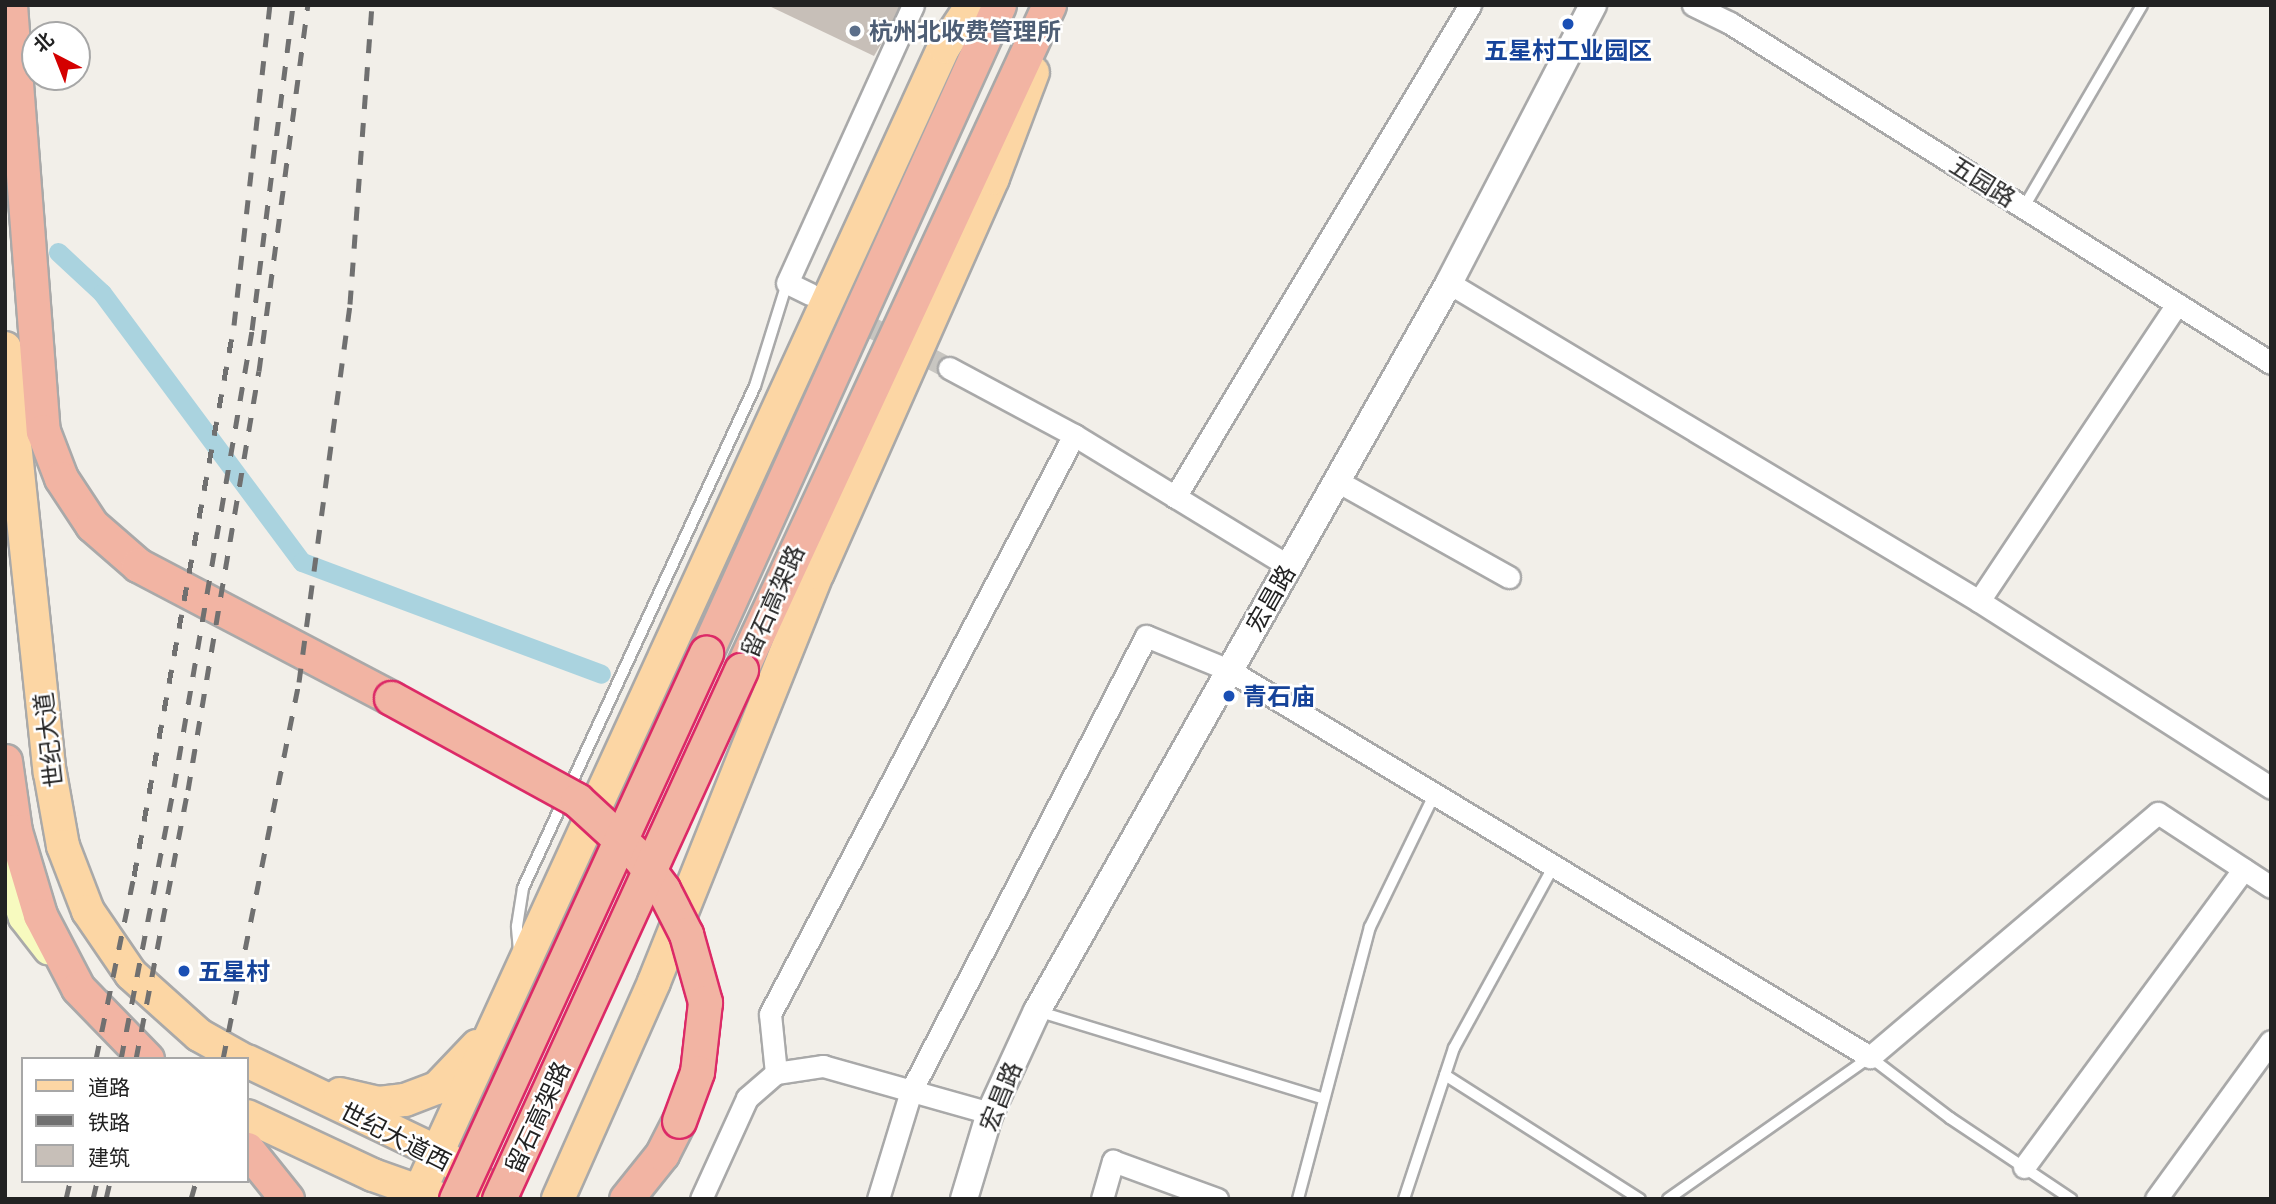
<!DOCTYPE html>
<html>
<head>
<meta charset="utf-8">
<style>
  body { margin:0 }
  #map { position:relative; width:2276px; height:1204px; overflow:hidden; background:#f2efe9; font-family:"Noto Sans","Noto Sans SC",sans-serif }
  div>[style] { position:absolute }
  [style*='--x'] { left:calc(var(--x)*1px); top:calc(var(--y)*1px); width:calc(var(--w)*1px); rotate:calc(var(--a)*1deg) }
  .canal>* { height:19px; margin:-9.5px; padding:0 9.5px; transform-origin:9.5px; border-radius:9.5px; background:#aad3df }
  .building>* { inset:0; background:#c7bfb8 }
  .minor-tunnel>* { height:21px; margin-top:-10.5px; transform-origin:0; background:repeating-linear-gradient(90deg,#c8c6c1 0 21px,transparent 0 31px) }
  .roads { filter:drop-shadow(2px 0 #a9a9a9) drop-shadow(-2px 0 #a9a9a9) drop-shadow(0 2px #a9a9a9) drop-shadow(0 -2px #a9a9a9) }
  .service>* { height:10px; margin:-5px; padding:0 5px; transform-origin:5px; border-radius:5px; background:#fff }
  .minor>* { height:21px; margin:-10.5px; padding:0 10.5px; transform-origin:10.5px; border-radius:10.5px; background:#fff }
  .tertiary>* { height:26px; margin:-13px; padding:0 13px; transform-origin:13px; border-radius:13px; background:#fff }
  .secondary>* { height:28px; margin:-14px; padding:0 14px; transform-origin:14px; border-radius:14px; background:#f7fabf }
  .primary>* { height:32px; margin:-16px; padding:0 16px; transform-origin:16px; border-radius:16px; background:#fcd6a4 }
  .trunk>* { height:33px; margin:-16.5px; padding:0 16.5px; transform-origin:16.5px; border-radius:16.5px; background:#f2b4a3 }
  .rail>* { height:5px; margin-top:-2.5px; transform-origin:0; background:repeating-linear-gradient(90deg,#707070 0 14px,transparent 0 28px) }
  .bridges { filter:drop-shadow(2px 0 #dc2a67) drop-shadow(-2px 0 #dc2a67) drop-shadow(0 2px #dc2a67) drop-shadow(0 -2px #dc2a67) }
  .trunk-bridge>* { height:33px; margin:-16.5px; padding:0 16.5px; transform-origin:16.5px; border-radius:16.5px; background:#f2b4a3 }
  .dots>* { width:19px; height:19px; translate:-50% -50%; box-sizing:border-box; border:4px solid #fff; border-radius:50% }
  span { translate:-50% -50%; white-space:nowrap; text-align:center; line-height:1.15; -webkit-text-stroke:5px #fff; paint-order:stroke }
  .service-label { font-size:24px; color:#4e5e75; font-weight:700 }
  .left { translate:0 -50%; text-align:left }
  .transit-label { font-size:24px; color:#164399; font-weight:700 }
  .street-label { font-size:24px; color:#222 }
  .frame { position:absolute; inset:0; border:7px solid #222; pointer-events:none }
  .legend { position:absolute; left:21px; top:1057px; width:228px; height:126px; box-sizing:border-box; background:#fff; border:2px solid #a7a7a7; margin:0; padding:9px 12px; list-style:none; font-size:21px; color:#222 }
  .legend li { display:flex; align-items:center; gap:14px; height:35px }
  .legend b { width:35px; border:2px solid #a7a7a7 }
  .north { position:absolute; left:21px; top:21px; width:70px; height:70px; box-sizing:border-box; background:#fff; border:2px solid #a7a7a7; border-radius:50%; rotate:318deg; font-size:19px; font-weight:700; line-height:28px; text-align:center; color:#222 }
  .north::after { content:''; display:block; margin:auto; width:24px; height:32px; background:#d40000; clip-path:polygon(50% 0,100% 100%,50% 72%,0 100%) }
</style>
</head>
<body>
<div id="map">
  <div class="canal">
    <div style="--x:58;--y:252;--w:60;--a:43"></div>
    <div style="--x:102;--y:293;--w:335;--a:53.4"></div>
    <div style="--x:302;--y:562;--w:319;--a:20.5"></div>
  </div>
  <div class="building">
    <div style="clip-path:polygon(767px 5px,904px 5px,874px 56px)"></div>
  </div>
  <div class="minor-tunnel">
    <div style="--x:814;--y:297;--w:153;--a:27.7"></div>
  </div>
  <div class="roads">
    <div class="service">
      <div style="--x:2024;--y:207;--w:234;--a:-59.7"></div>
      <div style="--x:519;--y:951;--w:25;--a:-95"></div>
      <div style="--x:517;--y:926;--w:38;--a:-81"></div>
      <div style="--x:523;--y:888;--w:553;--a:-65.2"></div>
      <div style="--x:755;--y:386;--w:108;--a:-72.7"></div>
      <div style="--x:1037;--y:1011;--w:300;--a:17"></div>
      <div style="--x:1445;--y:1075;--w:231;--a:32.5"></div>
      <div style="--x:1298;--y:1199;--w:281;--a:-75.2"></div>
      <div style="--x:1370;--y:927;--w:149;--a:-64.1"></div>
      <div style="--x:1404;--y:1199;--w:159;--a:-71.7"></div>
      <div style="--x:1454;--y:1048;--w:209;--a:-61.3"></div>
      <div style="--x:1668;--y:1199;--w:247;--a:-35.1"></div>
      <div style="--x:1870;--y:1057;--w:101;--a:37.3"></div>
      <div style="--x:1950;--y:1118;--w:146;--a:33.8"></div>
    </div>
    <div class="minor">
      <div style="--x:1693;--y:5;--w:41;--a:25.9"></div>
      <div style="--x:1730;--y:23;--w:639;--a:32.15"></div>
      <div style="--x:1449;--y:283;--w:618;--a:30.96"></div>
      <div style="--x:810;--y:294;--w:25;--a:-154"></div>
      <div style="--x:787;--y:283;--w:305;--a:-65.6"></div>
      <div style="--x:2177;--y:304;--w:357;--a:123.7"></div>
      <div style="--x:1979;--y:601;--w:347;--a:32.6"></div>
      <div style="--x:949;--y:368;--w:142;--a:28.2"></div>
      <div style="--x:1074;--y:435;--w:252;--a:31.4"></div>
      <div style="--x:1337;--y:481;--w:197;--a:29.2"></div>
      <div style="--x:1175;--y:497;--w:574;--a:-59.05"></div>
      <div style="--x:776;--y:1073;--w:59;--a:-95.8"></div>
      <div style="--x:770;--y:1014;--w:654;--a:-62.3"></div>
      <div style="--x:2024;--y:1167;--w:370;--a:-53.6"></div>
      <div style="--x:701;--y:1199;--w:111;--a:-65.5"></div>
      <div style="--x:747;--y:1098;--w:38;--a:-41"></div>
      <div style="--x:776;--y:1073;--w:48;--a:-8.5"></div>
      <div style="--x:823;--y:1066;--w:173;--a:15.7"></div>
      <div style="--x:878;--y:1199;--w:113;--a:-73"></div>
      <div style="--x:911;--y:1091;--w:512;--a:-62.68"></div>
      <div style="--x:1146;--y:636;--w:90;--a:22.3"></div>
      <div style="--x:1229;--y:670;--w:749;--a:31.12"></div>
      <div style="--x:1870;--y:1057;--w:377;--a:-40.3"></div>
      <div style="--x:2158;--y:813;--w:135;--a:33.2"></div>
      <div style="--x:1102;--y:1199;--w:40;--a:-74"></div>
      <div style="--x:1113;--y:1161;--w:111;--a:20.1"></div>
      <div style="--x:2156;--y:1199;--w:195;--a:-54"></div>
    </div>
    <div class="tertiary">
      <div style="--x:964;--y:1199;--w:90;--a:-73.2"></div>
      <div style="--x:990;--y:1113;--w:112;--a:-65.3"></div>
      <div style="--x:1037;--y:1011;--w:836;--a:-60.49"></div>
      <div style="--x:1449;--y:283;--w:313;--a:-62.6"></div>
    </div>
    <div class="secondary">
      <div style="--x:5;--y:866;--w:55;--a:70.9"></div>
      <div style="--x:23;--y:918;--w:41;--a:52"></div>
    </div>
    <div class="primary">
      <div style="--x:5;--y:348;--w:427;--a:84"></div>
      <div style="--x:50;--y:773;--w:74;--a:79.9"></div>
      <div style="--x:63;--y:846;--w:70;--a:69"></div>
      <div style="--x:88;--y:911;--w:76;--a:55.7"></div>
      <div style="--x:131;--y:974;--w:91;--a:41.9"></div>
      <div style="--x:199;--y:1035;--w:49;--a:29.2"></div>
      <div style="--x:247;--y:1061;--w:213;--a:25.6"></div>
      <div style="--x:439;--y:1153;--w:80;--a:35.3"></div>
      <div style="--x:340;--y:1094;--w:40;--a:13"></div>
      <div style="--x:379;--y:1103;--w:26;--a:-7"></div>
      <div style="--x:405;--y:1100;--w:34;--a:-21"></div>
      <div style="--x:437;--y:1088;--w:58;--a:-46.4"></div>
      <div style="--x:247;--y:1116;--w:139;--a:25.1"></div>
      <div style="--x:373;--y:1175;--w:69;--a:19.5"></div>
      <div style="--x:416;--y:1199;--w:1267;--a:-65.38"></div>
      <div style="--x:944;--y:47;--w:50;--a:-56.3"></div>
      <div style="--x:558;--y:1199;--w:237;--a:-66.1"></div>
      <div style="--x:654;--y:982;--w:441;--a:-68.2"></div>
      <div style="--x:818;--y:573;--w:432;--a:-66.1"></div>
      <div style="--x:993;--y:178;--w:113;--a:-69.3"></div>
    </div>
    <div class="trunk">
      <div style="--x:10;--y:5;--w:427;--a:85.6"></div>
      <div style="--x:43;--y:431;--w:50;--a:69"></div>
      <div style="--x:61;--y:478;--w:56;--a:56.6"></div>
      <div style="--x:92;--y:525;--w:61;--a:41"></div>
      <div style="--x:138;--y:565;--w:286;--a:27.7"></div>
      <div style="--x:706;--y:653;--w:711;--a:-65.67"></div>
      <div style="--x:741;--y:670;--w:733;--a:-65.15"></div>
      <div style="--x:5;--y:761;--w:71;--a:81.9"></div>
      <div style="--x:15;--y:831;--w:88;--a:73.4"></div>
      <div style="--x:40;--y:915;--w:82;--a:62.5"></div>
      <div style="--x:78;--y:988;--w:99;--a:45.8"></div>
      <div style="--x:247;--y:1149;--w:64;--a:51.3"></div>
      <div style="--x:626;--y:1199;--w:58;--a:-51.3"></div>
      <div style="--x:662;--y:1154;--w:37;--a:-63"></div>
    </div>
  </div>
  <div class="rail">
    <div style="--x:96;--y:1059;--w:187;--a:-78.3"></div>
    <div style="--x:134;--y:876;--w:560;--a:-79.71"></div>
    <div style="--x:234;--y:325;--w:322;--a:-83.6"></div>
    <div style="--x:121;--y:1059;--w:277;--a:-79"></div>
    <div style="--x:174;--y:787;--w:464;--a:-80.3"></div>
    <div style="--x:252;--y:330;--w:328;--a:-82.8"></div>
    <div style="--x:136;--y:1059;--w:274;--a:-79.1"></div>
    <div style="--x:188;--y:790;--w:425;--a:-80.4"></div>
    <div style="--x:259;--y:371;--w:369;--a:-82.4"></div>
    <div style="--x:223;--y:1059;--w:385;--a:-78.6"></div>
    <div style="--x:299;--y:682;--w:381;--a:-82.3"></div>
    <div style="--x:350;--y:304;--w:300;--a:-85.8"></div>
    <div style="--x:66;--y:1199;--w:18;--a:-77"></div>
    <div style="--x:93;--y:1199;--w:18;--a:-77"></div>
    <div style="--x:106;--y:1199;--w:18;--a:-77"></div>
    <div style="--x:191;--y:1199;--w:19;--a:-74"></div>
  </div>
  <div class="bridges">
    <div class="trunk-bridge">
      <div style="--x:391;--y:698;--w:212;--a:28.7"></div>
      <div style="--x:577;--y:800;--w:84;--a:42.6"></div>
      <div style="--x:639;--y:857;--w:40;--a:53"></div>
      <div style="--x:663;--y:889;--w:51;--a:62.9"></div>
      <div style="--x:686;--y:934;--w:71;--a:74.4"></div>
      <div style="--x:705;--y:1002;--w:70;--a:96.5"></div>
      <div style="--x:697;--y:1072;--w:52;--a:110.2"></div>
      <div style="--x:456;--y:1199;--w:601;--a:-65.4"></div>
      <div style="--x:499;--y:1199;--w:582;--a:-65.42"></div>
    </div>
  </div>
  <div class="dots">
    <div style="left:1568px;top:24px;background:#1a4fb4"></div>
    <div style="left:855px;top:31px;background:#5c6f8a"></div>
    <div style="left:1229px;top:696px;background:#1a4fb4"></div>
    <div style="left:184px;top:971px;background:#1a4fb4"></div>
  </div>
  <div class="service-label">
    <span class="left" style="left:869px;top:31px">杭州北收费管理所</span>
  </div>
  <div class="transit-label">
    <span style="left:1568px;top:50px">五星村工业园区</span>
    <span class="left" style="left:1243px;top:696px">青石庙</span>
    <span class="left" style="left:198px;top:971px">五星村</span>
  </div>
  <div class="street-label">
    <span style="left:1983px;top:181px;rotate:32deg">五园路</span>
    <span style="left:1270px;top:598px;rotate:-60deg">宏昌路</span>
    <span style="left:772px;top:601px;rotate:-66deg">留石高架路</span>
    <span style="left:48px;top:740px;rotate:-97deg">世纪大道</span>
    <span style="left:1000px;top:1096px;rotate:-68deg">宏昌路</span>
    <span style="left:537px;top:1117px;rotate:-65deg">留石高架路</span>
    <span style="left:396px;top:1136px;rotate:27deg">世纪大道西</span>
  </div>
  <div class="frame"></div>
  <ul class="legend">
  <li><b style="height:9px;background:#fcd6a4"></b>道路</li>
  <li><b style="height:9px;background:#707070"></b>铁路</li>
  <li><b style="height:19px;background:#c7bfb8"></b>建筑</li>
  </ul>
  <div class="north">北</div>
</div>
</body>
</html>
